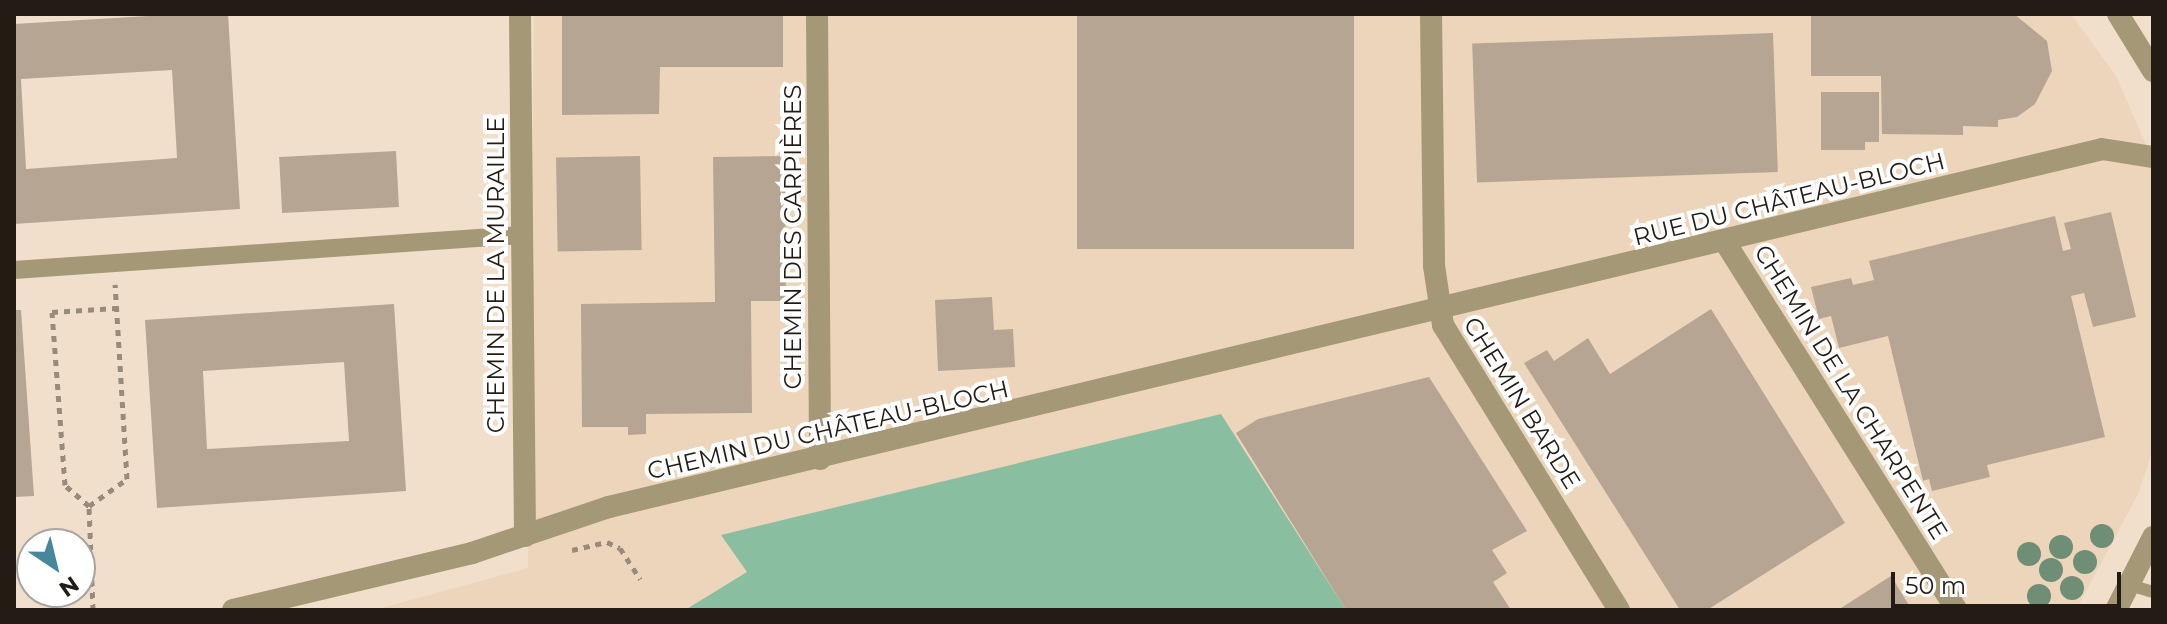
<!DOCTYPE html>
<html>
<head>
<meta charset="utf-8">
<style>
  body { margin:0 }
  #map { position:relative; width:2167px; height:624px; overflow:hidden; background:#f1dfcb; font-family:Montserrat,sans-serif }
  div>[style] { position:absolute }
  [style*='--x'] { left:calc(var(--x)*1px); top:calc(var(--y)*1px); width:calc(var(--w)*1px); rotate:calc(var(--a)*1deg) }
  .built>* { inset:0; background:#ecd5bb }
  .green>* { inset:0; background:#8abea1 }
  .building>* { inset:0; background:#b7a593; transform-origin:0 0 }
  .path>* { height:5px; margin-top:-2.5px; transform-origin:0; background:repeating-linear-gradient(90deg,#988b7c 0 6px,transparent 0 12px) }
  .service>* { height:12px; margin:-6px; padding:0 6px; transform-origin:6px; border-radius:6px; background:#a49877 }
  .pedestrian>* { height:18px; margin:-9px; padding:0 9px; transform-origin:9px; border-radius:9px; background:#a49877 }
  .minor>* { height:22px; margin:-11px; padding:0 11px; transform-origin:11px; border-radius:11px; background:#a49877 }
  .tertiary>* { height:22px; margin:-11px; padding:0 11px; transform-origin:11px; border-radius:11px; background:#a49877 }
  .trees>* { width:24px; height:24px; margin:-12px; border-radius:50%; background:#6e8e75 }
  span { translate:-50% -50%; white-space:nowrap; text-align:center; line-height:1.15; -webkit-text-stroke:8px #fff; paint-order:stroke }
  .street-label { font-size:24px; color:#231c15 }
  .frame { position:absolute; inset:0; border:16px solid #231c15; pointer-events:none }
  .north { position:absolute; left:16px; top:528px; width:80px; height:80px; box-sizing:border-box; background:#fff; border:2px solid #a7a4a1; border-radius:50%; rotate:145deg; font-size:22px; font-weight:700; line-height:32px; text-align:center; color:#231c15 }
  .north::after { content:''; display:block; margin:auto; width:28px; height:36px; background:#46889a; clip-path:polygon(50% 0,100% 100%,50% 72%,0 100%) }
  .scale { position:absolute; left:1891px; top:572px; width:230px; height:36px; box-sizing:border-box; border:4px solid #231c15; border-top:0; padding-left:10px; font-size:24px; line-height:28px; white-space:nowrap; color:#231c15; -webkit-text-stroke:6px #fff; paint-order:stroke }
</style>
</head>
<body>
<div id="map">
  <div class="built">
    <div style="clip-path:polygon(534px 14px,2071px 14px,2116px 76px,2153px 161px,2153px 449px,2138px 494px,2076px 610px,374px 610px,528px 568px)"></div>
  </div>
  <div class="green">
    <div style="clip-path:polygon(1221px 414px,1346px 610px,685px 610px,747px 572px,721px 535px)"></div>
  </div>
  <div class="building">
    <div style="clip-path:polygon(evenodd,182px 14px,228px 14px,240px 209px,14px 224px,14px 24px,182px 14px,172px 70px,177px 158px,26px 169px,21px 79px,172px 70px)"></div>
    <div style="clip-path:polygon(562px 14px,783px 14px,783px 67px,660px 67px,659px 114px,562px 115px)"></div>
    <div style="left:1077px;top:14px;width:277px;height:235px"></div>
    <div style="clip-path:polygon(1811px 14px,2014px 14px,2047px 41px,2052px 71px,2035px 104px,2017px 117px,1998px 120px,1998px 127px,1963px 126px,1963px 135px,1882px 134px,1881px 76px,1811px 76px)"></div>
    <div style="left:1773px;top:33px;width:139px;height:301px;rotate:88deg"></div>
    <div style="clip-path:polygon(1821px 92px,1879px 92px,1879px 142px,1865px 142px,1865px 150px,1821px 150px)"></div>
    <div style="left:396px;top:151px;width:56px;height:117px;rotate:87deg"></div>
    <div style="left:640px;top:156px;width:94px;height:84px;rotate:89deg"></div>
    <div style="clip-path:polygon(785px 156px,786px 301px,751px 301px,752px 413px,646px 414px,646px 434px,628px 435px,628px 427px,582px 427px,581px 304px,715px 302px,713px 157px)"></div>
    <div style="clip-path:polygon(2111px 212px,2136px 317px,2093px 327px,2084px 293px,2071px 296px,2105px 437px,1987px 465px,1990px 477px,1932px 491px,1929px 479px,1923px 481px,1888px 336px,1839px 348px,1831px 316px,1819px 319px,1811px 287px,1851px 278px,1853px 285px,1874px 280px,1869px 261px,2055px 216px,2063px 251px,2071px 249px,2064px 223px)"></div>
    <div style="clip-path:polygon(992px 297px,994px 330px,1013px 329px,1015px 367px,938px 371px,935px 300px)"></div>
    <div style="clip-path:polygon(evenodd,394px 304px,406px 491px,157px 508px,145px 320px,394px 304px,344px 362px,349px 441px,207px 449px,203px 371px,344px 362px)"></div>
    <div style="clip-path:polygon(1711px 309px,1845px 523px,1707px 610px,1680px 610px,1524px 363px,1547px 350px,1554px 361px,1588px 338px,1610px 374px)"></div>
    <div style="clip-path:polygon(14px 310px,21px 310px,34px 496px,14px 497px)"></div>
    <div style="clip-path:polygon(1429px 377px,1527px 531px,1492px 550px,1507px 573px,1493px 582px,1511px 610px,1346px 610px,1236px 433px,1258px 419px)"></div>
    <div style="clip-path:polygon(1891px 576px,1912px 610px,1838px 610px,1883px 581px)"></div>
  </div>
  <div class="path">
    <div style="--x:89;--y:506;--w:32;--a:-139"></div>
    <div style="--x:65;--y:485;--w:173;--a:-94.3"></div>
    <div style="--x:52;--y:312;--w:64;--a:-3.6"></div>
    <div style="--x:572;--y:550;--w:36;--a:-13"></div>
    <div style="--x:607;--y:542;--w:14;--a:25"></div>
    <div style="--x:620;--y:548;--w:37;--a:57"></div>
    <div style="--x:93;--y:610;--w:104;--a:-92.2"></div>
    <div style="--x:89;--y:506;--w:47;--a:-35.4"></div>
    <div style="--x:127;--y:479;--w:195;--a:-93.5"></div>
  </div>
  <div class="service">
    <div style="--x:2129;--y:585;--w:25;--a:16"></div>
  </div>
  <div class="pedestrian">
    <div style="--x:14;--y:270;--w:508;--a:-3.95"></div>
  </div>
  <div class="minor">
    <div style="--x:520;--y:14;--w:522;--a:89.45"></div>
    <div style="--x:817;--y:14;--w:445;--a:89.6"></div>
    <div style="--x:1431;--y:14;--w:252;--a:89.3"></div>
    <div style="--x:1434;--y:266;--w:60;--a:81.3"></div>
    <div style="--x:1443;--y:325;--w:335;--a:58.3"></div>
    <div style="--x:1725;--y:242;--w:435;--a:57.8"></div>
  </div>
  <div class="tertiary">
    <div style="--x:2118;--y:14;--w:67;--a:58.4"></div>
    <div style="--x:233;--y:610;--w:246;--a:-13.4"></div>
    <div style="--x:472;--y:553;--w:145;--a:-18.6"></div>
    <div style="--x:609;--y:507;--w:1535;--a:-13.48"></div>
    <div style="--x:2102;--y:149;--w:52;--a:8.9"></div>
    <div style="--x:2116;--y:610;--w:82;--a:-63.1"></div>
  </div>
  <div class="trees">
    <div style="left:2102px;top:536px"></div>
    <div style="left:2061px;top:547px"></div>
    <div style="left:2029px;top:554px"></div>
    <div style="left:2085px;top:562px"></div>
    <div style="left:2051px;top:570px"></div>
    <div style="left:2072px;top:588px"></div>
    <div style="left:2039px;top:596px"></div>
  </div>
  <div class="street-label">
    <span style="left:1789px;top:199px;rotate:-14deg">RUE DU CHÂTEAU-BLOCH</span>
    <span style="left:793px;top:237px;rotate:-90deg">CHEMIN DES CARPIÈRES</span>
    <span style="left:496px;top:275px;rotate:-90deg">CHEMIN DE LA MURAILLE</span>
    <span style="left:1851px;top:392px;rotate:58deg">CHEMIN DE LA CHARPENTE</span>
    <span style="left:1522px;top:403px;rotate:58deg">CHEMIN BARDE</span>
    <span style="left:828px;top:430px;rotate:-13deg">CHEMIN DU CHÂTEAU-BLOCH</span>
  </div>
  <div class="frame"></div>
  <div class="north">N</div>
  <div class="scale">50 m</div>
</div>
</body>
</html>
